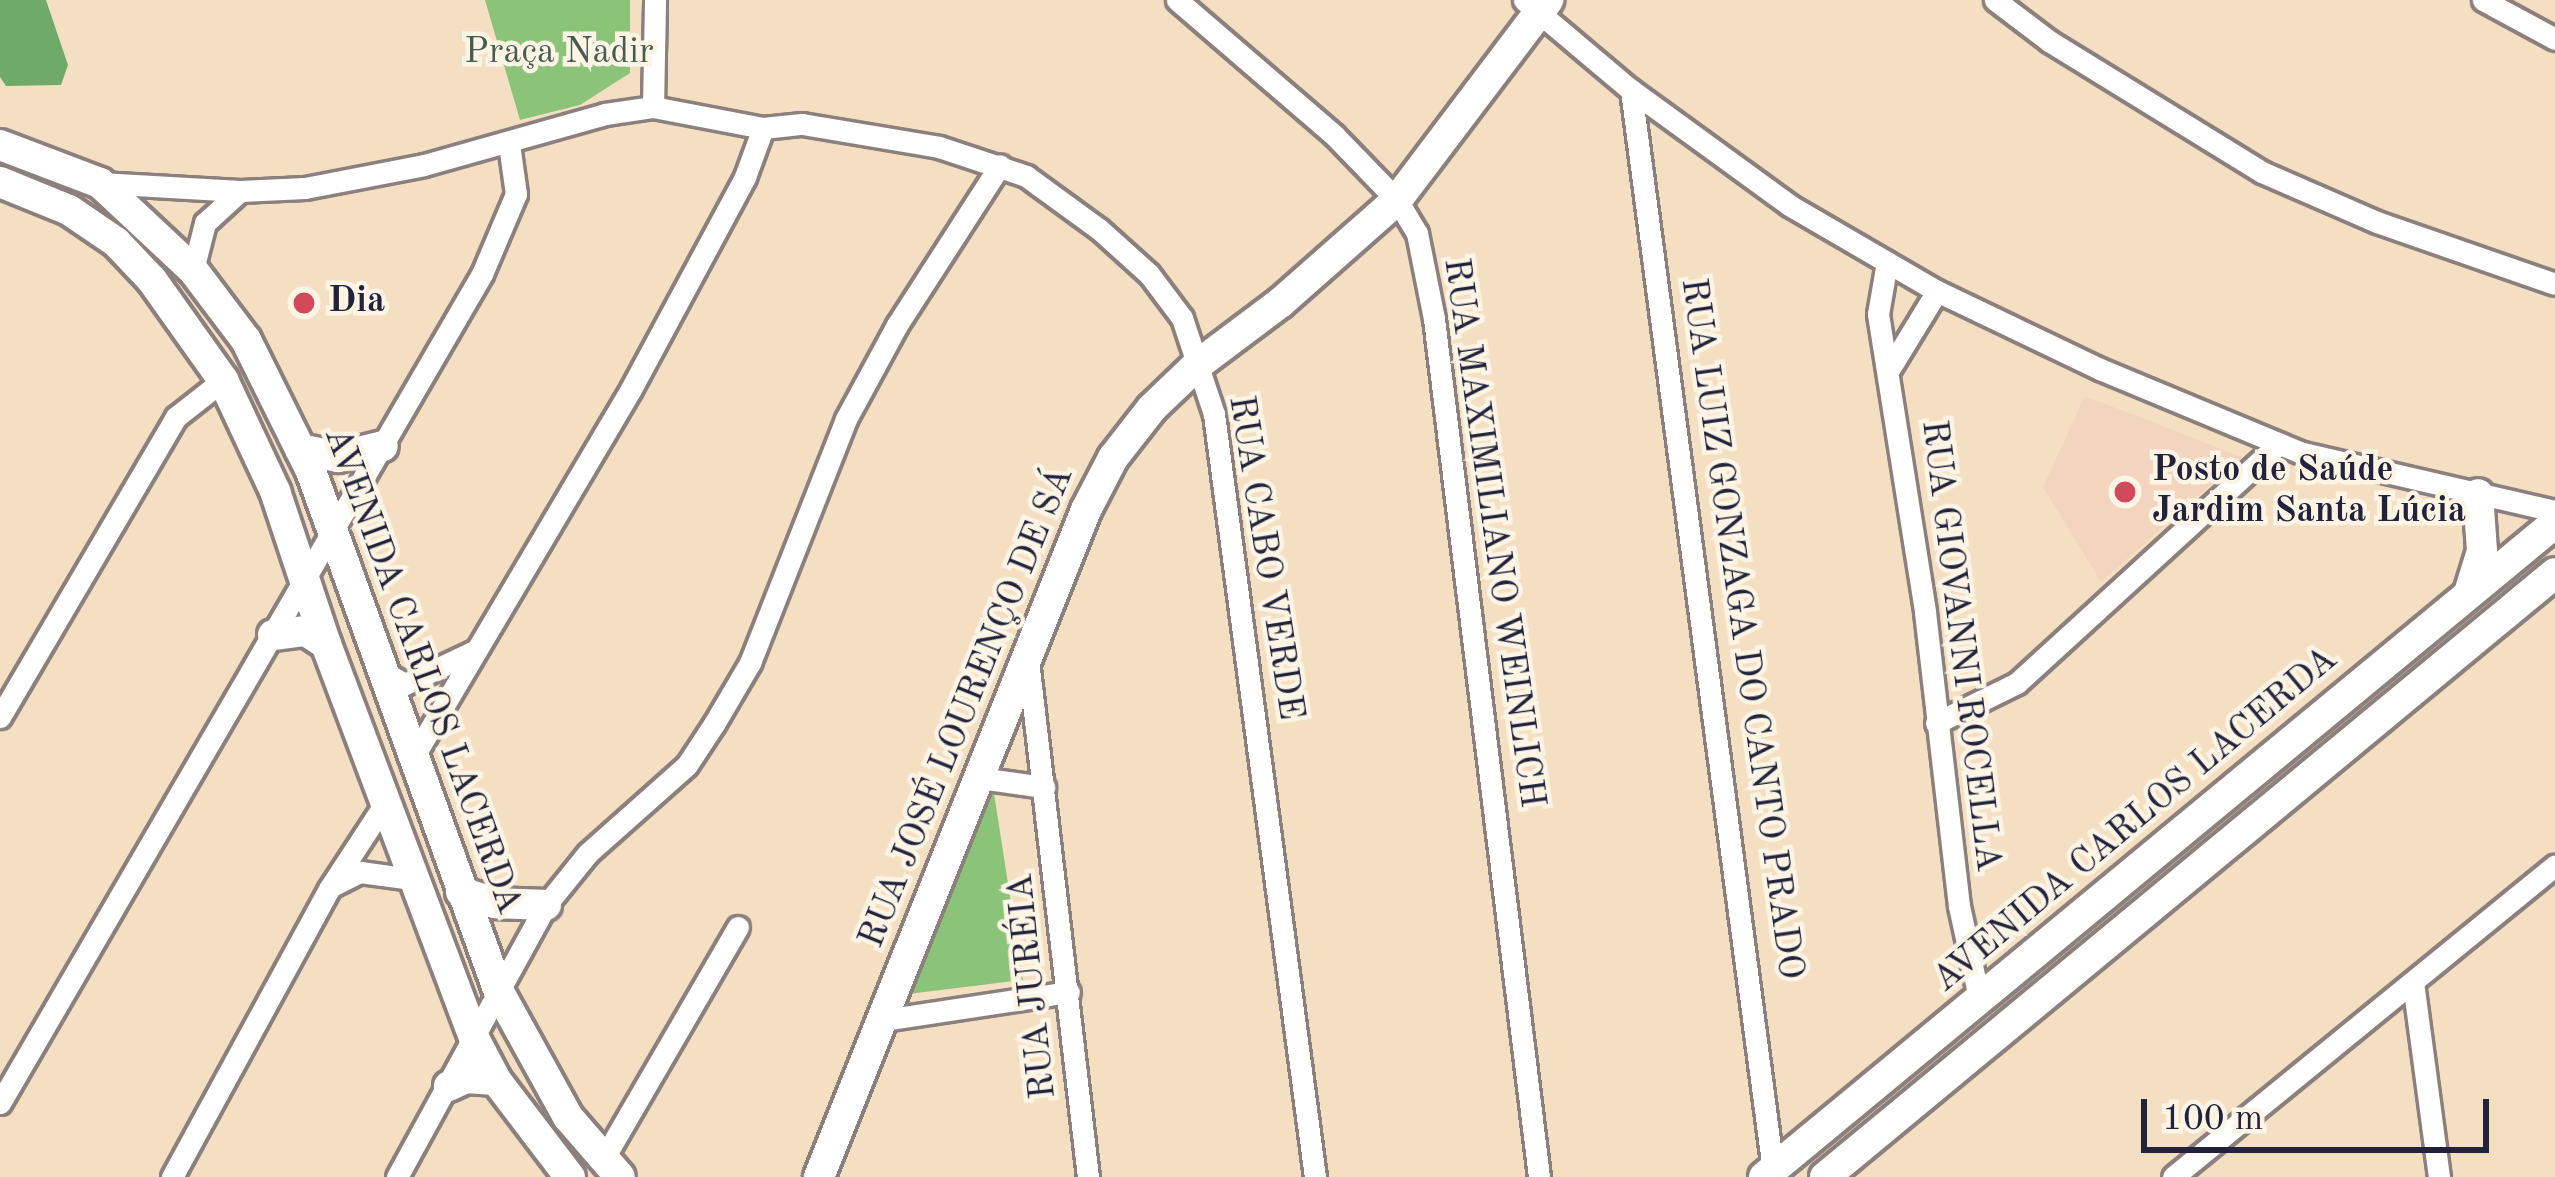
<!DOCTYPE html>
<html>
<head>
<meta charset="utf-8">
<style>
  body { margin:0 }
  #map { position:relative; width:2555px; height:1177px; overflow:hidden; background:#f5dfc2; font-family:"Old Standard TT",serif }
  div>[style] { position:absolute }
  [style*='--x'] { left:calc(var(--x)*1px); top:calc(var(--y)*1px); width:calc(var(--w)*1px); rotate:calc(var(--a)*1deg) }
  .built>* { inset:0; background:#f3d4be }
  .green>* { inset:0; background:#8bc479 }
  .forest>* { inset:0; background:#70aa69 }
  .roads { filter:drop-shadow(3px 0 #8c807e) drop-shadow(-3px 0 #8c807e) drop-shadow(0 3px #8c807e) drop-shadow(0 -3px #8c807e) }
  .street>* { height:21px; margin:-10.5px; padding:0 10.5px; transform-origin:10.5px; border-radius:10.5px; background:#fff }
  .secondary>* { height:30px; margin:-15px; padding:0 15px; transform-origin:15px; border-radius:15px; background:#fff }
  .dots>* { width:33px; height:33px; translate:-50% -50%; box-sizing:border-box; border:6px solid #fcf5e5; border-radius:50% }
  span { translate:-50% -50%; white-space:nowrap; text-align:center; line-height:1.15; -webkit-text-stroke:9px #fcf5e5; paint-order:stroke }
  .park-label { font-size:36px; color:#475b51 }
  .poi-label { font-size:36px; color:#22223b; font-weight:700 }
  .left { translate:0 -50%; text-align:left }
  .street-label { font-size:36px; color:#22223b }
  .scale { position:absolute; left:2141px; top:1099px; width:348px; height:54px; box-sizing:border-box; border:6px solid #22223b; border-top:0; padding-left:15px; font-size:36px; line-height:42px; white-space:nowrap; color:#22223b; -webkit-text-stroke:9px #fcf5e5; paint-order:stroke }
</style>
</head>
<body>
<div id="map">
  <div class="built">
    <div style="clip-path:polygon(2085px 396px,2242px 457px,2101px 582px,2043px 487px)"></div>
  </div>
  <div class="green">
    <div style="clip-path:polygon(485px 0,630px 0,630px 73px,580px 105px,520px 120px)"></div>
    <div style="clip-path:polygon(991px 774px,1023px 980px,900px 995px)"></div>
  </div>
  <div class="forest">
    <div style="clip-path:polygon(0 0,46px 0,68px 65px,61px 85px,6px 86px,0 77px)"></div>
  </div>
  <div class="roads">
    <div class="street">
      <div style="--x:1177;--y:0;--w:207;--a:40.7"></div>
      <div style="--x:1334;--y:135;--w:91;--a:45.9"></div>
      <div style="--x:1397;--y:200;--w:39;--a:59"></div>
      <div style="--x:1417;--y:233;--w:88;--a:78.8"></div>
      <div style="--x:1434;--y:319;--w:864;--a:83.02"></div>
      <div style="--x:1524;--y:0;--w:140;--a:40.1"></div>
      <div style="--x:1631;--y:90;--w:195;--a:36"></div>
      <div style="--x:1789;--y:205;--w:171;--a:30.2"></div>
      <div style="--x:1937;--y:291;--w:181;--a:25.6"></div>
      <div style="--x:2100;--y:369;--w:216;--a:22.6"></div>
      <div style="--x:2299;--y:452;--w:263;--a:13"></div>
      <div style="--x:1995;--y:0;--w:68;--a:37.2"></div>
      <div style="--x:2049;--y:41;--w:250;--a:31.6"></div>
      <div style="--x:2262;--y:172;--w:125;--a:23.5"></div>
      <div style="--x:2377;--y:222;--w:188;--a:19.2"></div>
      <div style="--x:2483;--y:0;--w:82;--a:28.4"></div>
      <div style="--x:1631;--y:90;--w:1089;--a:82.51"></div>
      <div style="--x:653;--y:107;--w:107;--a:-88.9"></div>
      <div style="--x:100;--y:183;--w:140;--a:3.3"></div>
      <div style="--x:240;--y:191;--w:65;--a:-2.6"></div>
      <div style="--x:305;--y:188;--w:121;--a:-10.9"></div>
      <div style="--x:424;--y:165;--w:188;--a:-15.7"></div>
      <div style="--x:605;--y:114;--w:49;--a:-8.3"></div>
      <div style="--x:653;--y:107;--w:112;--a:10.8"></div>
      <div style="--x:763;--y:128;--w:39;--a:-6"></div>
      <div style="--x:802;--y:124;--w:139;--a:9.5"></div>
      <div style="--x:939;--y:147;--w:92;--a:18.4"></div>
      <div style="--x:1026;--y:176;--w:90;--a:36"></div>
      <div style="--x:1099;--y:229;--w:67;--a:42"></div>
      <div style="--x:1149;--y:274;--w:55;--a:53.1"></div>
      <div style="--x:1182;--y:318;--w:101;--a:71.6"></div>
      <div style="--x:1214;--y:414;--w:770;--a:82.46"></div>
      <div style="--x:1887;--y:262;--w:53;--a:99.8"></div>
      <div style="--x:1878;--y:314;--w:302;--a:81"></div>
      <div style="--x:1925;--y:612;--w:296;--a:83.4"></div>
      <div style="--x:1959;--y:906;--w:98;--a:77.7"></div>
      <div style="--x:193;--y:270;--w:49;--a:-75.7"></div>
      <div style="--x:205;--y:223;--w:47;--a:-42.4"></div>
      <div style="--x:1890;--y:368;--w:90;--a:-58.6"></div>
      <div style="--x:1028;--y:660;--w:520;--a:83.38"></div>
      <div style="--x:384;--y:672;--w:24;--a:30"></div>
      <div style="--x:405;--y:684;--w:74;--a:-25.5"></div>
      <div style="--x:0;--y:717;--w:348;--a:-59.6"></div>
      <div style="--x:176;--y:417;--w:60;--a:-38.2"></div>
      <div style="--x:1936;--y:723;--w:90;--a:-26.3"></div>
      <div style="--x:2017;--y:683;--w:355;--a:-42.4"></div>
      <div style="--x:414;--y:756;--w:426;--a:-59.4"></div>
      <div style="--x:631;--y:389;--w:241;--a:-61.7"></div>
      <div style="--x:745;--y:177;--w:52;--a:-69.8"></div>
      <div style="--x:980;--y:778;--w:65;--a:8"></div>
      <div style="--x:334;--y:885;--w:29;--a:-27"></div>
      <div style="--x:360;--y:872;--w:51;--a:7.8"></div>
      <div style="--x:2413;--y:982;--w:197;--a:82.4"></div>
      <div style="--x:883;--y:1020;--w:188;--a:-8.6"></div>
      <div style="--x:0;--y:1103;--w:959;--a:-59.83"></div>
      <div style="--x:482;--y:274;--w:87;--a:-67"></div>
      <div style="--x:516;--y:194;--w:50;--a:-98"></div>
      <div style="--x:604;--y:1158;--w:267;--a:-59.9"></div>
      <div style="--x:172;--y:1177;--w:328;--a:-61.4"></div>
      <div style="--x:329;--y:889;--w:100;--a:-56.8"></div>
      <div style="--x:397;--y:1177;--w:310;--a:-61.3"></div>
      <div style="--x:546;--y:905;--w:67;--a:-51.1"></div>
      <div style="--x:588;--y:853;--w:132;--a:-41.6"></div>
      <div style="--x:687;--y:765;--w:49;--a:-56.6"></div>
      <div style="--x:714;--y:724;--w:71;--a:-59.5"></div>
      <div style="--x:750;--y:663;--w:262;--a:-68.5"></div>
      <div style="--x:846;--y:419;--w:107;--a:-61.5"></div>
      <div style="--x:897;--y:325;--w:190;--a:-57.2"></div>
      <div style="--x:2173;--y:1177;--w:493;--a:-39.2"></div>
    </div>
    <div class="secondary">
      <div style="--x:0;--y:145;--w:107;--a:20.8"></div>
      <div style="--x:100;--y:183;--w:127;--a:43.1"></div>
      <div style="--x:193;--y:270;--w:88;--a:52.9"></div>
      <div style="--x:246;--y:340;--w:146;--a:63.6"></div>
      <div style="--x:311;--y:471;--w:554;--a:70.16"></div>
      <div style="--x:499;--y:992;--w:143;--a:61.1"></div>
      <div style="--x:568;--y:1117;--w:79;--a:49.1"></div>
      <div style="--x:0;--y:182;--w:74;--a:22.1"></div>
      <div style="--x:69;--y:210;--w:57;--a:34.2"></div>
      <div style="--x:116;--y:242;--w:52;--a:46.5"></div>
      <div style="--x:152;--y:280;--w:123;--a:54.6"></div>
      <div style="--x:223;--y:380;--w:123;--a:64.9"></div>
      <div style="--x:275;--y:491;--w:161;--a:71.6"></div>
      <div style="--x:326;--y:644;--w:423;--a:69.4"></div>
      <div style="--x:475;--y:1040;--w:45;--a:62.3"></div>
      <div style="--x:496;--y:1080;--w:122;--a:52.7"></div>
      <div style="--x:300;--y:449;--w:39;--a:12"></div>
      <div style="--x:338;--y:457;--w:46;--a:-13.7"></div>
      <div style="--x:2469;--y:593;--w:44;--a:-72.8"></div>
      <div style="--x:2482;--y:551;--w:57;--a:-94"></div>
      <div style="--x:273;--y:635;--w:33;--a:-7"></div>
      <div style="--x:306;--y:631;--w:24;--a:33"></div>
      <div style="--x:461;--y:892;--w:36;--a:18"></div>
      <div style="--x:495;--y:903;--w:51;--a:2.2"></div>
      <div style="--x:449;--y:1086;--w:19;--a:-25"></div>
      <div style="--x:466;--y:1078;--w:30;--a:4"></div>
      <div style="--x:819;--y:1177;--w:718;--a:-68.18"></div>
      <div style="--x:1086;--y:510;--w:59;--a:-62.6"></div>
      <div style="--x:1113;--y:458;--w:63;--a:-52"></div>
      <div style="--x:1152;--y:408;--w:61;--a:-43.7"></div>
      <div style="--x:1196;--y:366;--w:105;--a:-36.9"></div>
      <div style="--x:1280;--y:303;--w:156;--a:-41.4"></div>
      <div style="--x:1397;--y:200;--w:251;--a:-52.9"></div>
      <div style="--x:1764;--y:1177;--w:1026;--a:-39.58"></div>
      <div style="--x:1825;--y:1177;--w:947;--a:-39.6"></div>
    </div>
  </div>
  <div class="dots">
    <div style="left:304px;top:303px;background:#d1495b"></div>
    <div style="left:2125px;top:492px;background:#d1495b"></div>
  </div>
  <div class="park-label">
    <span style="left:559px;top:54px">Praça Nadir</span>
  </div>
  <div class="poi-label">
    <span class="left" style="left:328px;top:303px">Dia</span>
    <span class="left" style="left:2152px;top:492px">Posto de Saúde<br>Jardim Santa Lúcia</span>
  </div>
  <div class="street-label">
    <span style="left:1492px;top:533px;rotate:82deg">RUA MAXIMILIANO WEINLICH</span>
    <span style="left:1264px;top:558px;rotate:81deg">RUA CABO VERDE</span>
    <span style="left:1740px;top:629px;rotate:82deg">RUA LUIZ GONZAGA DO CANTO PRADO</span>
    <span style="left:1959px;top:646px;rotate:83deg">RUA GIOVANNI ROCELLA</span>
    <span style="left:421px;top:671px;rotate:70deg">AVENIDA CARLOS LACERDA</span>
    <span style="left:968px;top:708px;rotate:-68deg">RUA JOSÉ LOURENÇO DE SÁ</span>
    <span style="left:2136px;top:821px;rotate:-40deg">AVENIDA CARLOS LACERDA</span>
    <span style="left:1034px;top:986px;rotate:-96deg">RUA JURÉIA</span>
  </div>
  <div class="scale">100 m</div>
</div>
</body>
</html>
